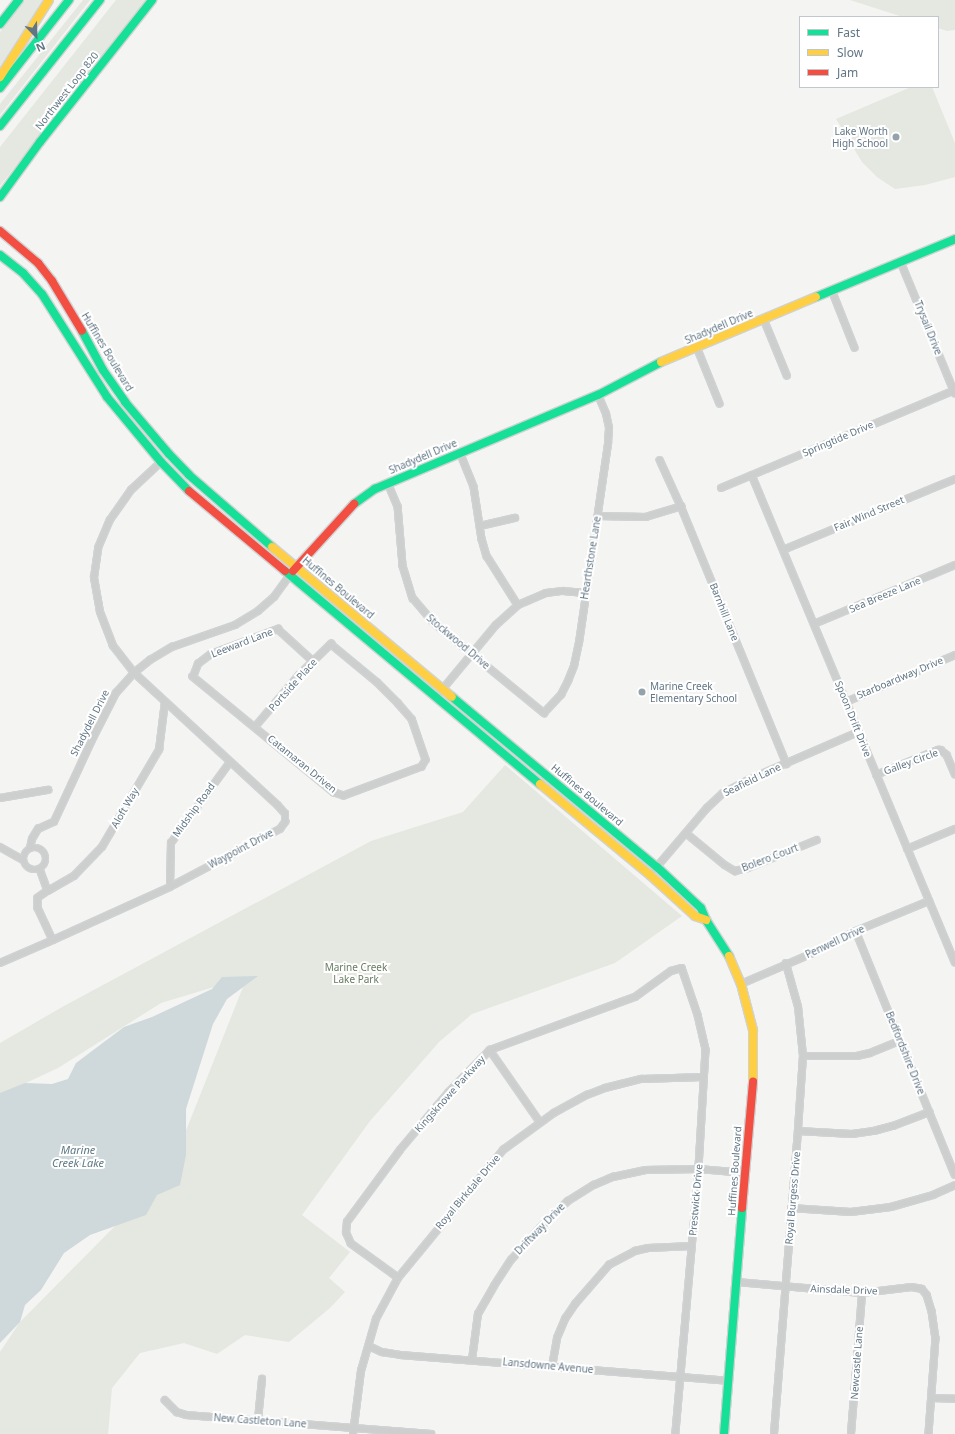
<!DOCTYPE html>
<html>
<head>
<meta charset="utf-8">
<style>
  body { margin:0 }
  #map { position:relative; width:955px; height:1434px; overflow:hidden; background:#f4f4f2; font-family:"Noto Sans",sans-serif }
  div>[style] { position:absolute }
  [style*='--x'] { left:calc(var(--x)*1px); top:calc(var(--y)*1px); width:calc(var(--w)*1px); rotate:calc(var(--a)*1deg) }
  .green>* { inset:0; background:#e4e8e0 }
  .water>* { inset:0; background:#cfd8da }
  .roads { filter:drop-shadow(1px 0 #d0d2d3) drop-shadow(-1px 0 #d0d2d3) drop-shadow(0 1px #d0d2d3) drop-shadow(0 -1px #d0d2d3) }
  .street>* { height:5.5px; margin:-2.75px; padding:0 2.75px; transform-origin:2.75px; border-radius:2.75px; background:#cdcfcf }
  .street>.ring { margin:-2.75px; padding:0; box-sizing:content-box; background:none; border:5.5px solid #cdcfcf; border-radius:50% }
  .fast>* { height:8px; margin:-4px; padding:0 4px; transform-origin:4px; border-radius:4px; background:#16e098 }
  .slow>* { height:8px; margin:-4px; padding:0 4px; transform-origin:4px; border-radius:4px; background:#ffcf43 }
  .jam>* { height:8px; margin:-4px; padding:0 4px; transform-origin:4px; border-radius:4px; background:#f24e42 }
  .dots>* { width:11px; height:11px; translate:-50% -50%; box-sizing:border-box; border:2px solid #fff; border-radius:50% }
  span { translate:-50% -50%; white-space:nowrap; text-align:center; line-height:1.15; -webkit-text-stroke:4px #fff; paint-order:stroke }
  .street-label { font-size:10px; color:#617685 }
  .poi-label { font-size:10px; color:#617685 }
  .right { translate:-100% -50%; text-align:right }
  .left { translate:0 -50%; text-align:left }
  .park-label { font-size:10px; color:#677c60 }
  .water-label { font-size:11px; color:#5c7983; font-style:italic }
  .legend { position:absolute; left:799px; top:16px; width:140px; height:72px; box-sizing:border-box; background:#fff; border:1px solid #c0c8ce; margin:0; padding:5px 7px; list-style:none; font-size:12px; color:#617685 }
  .legend li { display:flex; align-items:center; gap:8px; height:20px }
  .legend b { width:20px; border:1px solid #c0c8ce }
  .north { position:absolute; left:16px; top:16px; width:40px; height:40px; -webkit-text-stroke:3px #fff; paint-order:stroke; rotate:157deg; font-size:11px; font-weight:700; line-height:16px; text-align:center; color:#617685 }
  .north::after { content:''; display:block; margin:auto; width:14px; height:18px; background:#617685; clip-path:polygon(50% 0,100% 100%,50% 72%,0 100%) }
</style>
</head>
<body>
<div id="map">
  <div class="green">
    <div style="clip-path:polygon(25px 0,45px 0,0 67px,0 32px)"></div>
    <div style="clip-path:polygon(83px 0,90px 0,0 115px,0 104px)"></div>
    <div style="clip-path:polygon(116px 0,147px 0,0 186px,0 147px)"></div>
    <div style="clip-path:polygon(850px 0,955px 0,955px 30px,947px 31px,938px 28px,938px 17px,903px 17px)"></div>
    <div style="clip-path:polygon(911px 87px,932px 87px,955px 143px,955px 177px,925px 185px,895px 189px,877px 177px,862px 162px,836px 119px)"></div>
    <div style="clip-path:polygon(505px 765px,682px 916px,615px 963px,472px 1014px,439px 1042px,370px 1121px,302px 1215px,350px 1252px,329px 1278px,345px 1292px,330px 1308px,289px 1342px,245px 1335px,217px 1354px,184px 1343px,140px 1353px,112px 1388px,108px 1434px,0 1434px,0 1352px,20px 1322px,114px 1227px,164px 1186px,247px 977px,161px 1003px,58px 1068px,0 1095px,0 1043px,64px 1006px,371px 841px,463px 812px)"></div>
  </div>
  <div class="water">
    <div style="clip-path:polygon(258px 976px,227px 999px,213px 1024px,186px 1109px,186px 1155px,180px 1185px,157px 1195px,146px 1215px,90px 1235px,64px 1253px,41px 1290px,25px 1305px,20px 1322px,0 1343px,0 1093px,25px 1083px,52px 1084px,68px 1079px,76px 1063px,124px 1027px,152px 1017px,212px 989px,222px 977px)"></div>
  </div>
  <div class="roads">
    <div class="street">
      <div style="--x:901;--y:262;--w:142;--a:67.6"></div>
      <div style="--x:832;--y:290;--w:62;--a:68.4"></div>
      <div style="--x:764;--y:319;--w:61;--a:67.7"></div>
      <div style="--x:697;--y:347;--w:61;--a:68"></div>
      <div style="--x:460;--y:452;--w:38;--a:68"></div>
      <div style="--x:474;--y:487;--w:53;--a:81.3"></div>
      <div style="--x:482;--y:539;--w:18;--a:74"></div>
      <div style="--x:487;--y:556;--w:58;--a:57.7"></div>
      <div style="--x:660;--y:460;--w:51;--a:65.5"></div>
      <div style="--x:681;--y:506;--w:279;--a:67.7"></div>
      <div style="--x:752;--y:475;--w:528;--a:67.37"></div>
      <div style="--x:388;--y:483;--w:25;--a:67"></div>
      <div style="--x:398;--y:506;--w:60;--a:85.2"></div>
      <div style="--x:403;--y:566;--w:34;--a:73"></div>
      <div style="--x:413;--y:598;--w:31;--a:50"></div>
      <div style="--x:433;--y:622;--w:144;--a:39.3"></div>
      <div style="--x:544;--y:713;--w:25;--a:-47"></div>
      <div style="--x:561;--y:695;--w:16;--a:-63"></div>
      <div style="--x:568;--y:681;--w:16;--a:-68"></div>
      <div style="--x:574;--y:666;--w:24;--a:-78"></div>
      <div style="--x:579;--y:643;--w:202;--a:-81.7"></div>
      <div style="--x:608;--y:443;--w:15;--a:-86"></div>
      <div style="--x:609;--y:428;--w:14;--a:-102"></div>
      <div style="--x:606;--y:414;--w:21;--a:-113"></div>
      <div style="--x:721;--y:488;--w:254;--a:-22.7"></div>
      <div style="--x:598;--y:516;--w:48;--a:1.2"></div>
      <div style="--x:646;--y:517;--w:37;--a:-17"></div>
      <div style="--x:480;--y:526;--w:36;--a:-13"></div>
      <div style="--x:783;--y:550;--w:186;--a:-22.4"></div>
      <div style="--x:814;--y:624;--w:153;--a:-22.7"></div>
      <div style="--x:437;--y:696;--w:92;--a:-50.3"></div>
      <div style="--x:496;--y:625;--w:30;--a:-42"></div>
      <div style="--x:518;--y:605;--w:30;--a:-23"></div>
      <div style="--x:546;--y:593;--w:17;--a:-7"></div>
      <div style="--x:563;--y:591;--w:22;--a:5"></div>
      <div style="--x:846;--y:702;--w:119;--a:-23.3"></div>
      <div style="--x:255;--y:727;--w:68;--a:-49.8"></div>
      <div style="--x:299;--y:675;--w:45;--a:-44.1"></div>
      <div style="--x:331;--y:644;--w:60;--a:39.6"></div>
      <div style="--x:377;--y:682;--w:30;--a:45"></div>
      <div style="--x:398;--y:703;--w:21;--a:49"></div>
      <div style="--x:412;--y:719;--w:43;--a:71.1"></div>
      <div style="--x:426;--y:760;--w:8;--a:120"></div>
      <div style="--x:422;--y:767;--w:83;--a:159.6"></div>
      <div style="--x:344;--y:796;--w:10;--a:-163"></div>
      <div style="--x:334;--y:793;--w:183;--a:-140.6"></div>
      <div style="--x:193;--y:677;--w:14;--a:-69"></div>
      <div style="--x:198;--y:664;--w:16;--a:-38"></div>
      <div style="--x:211;--y:654;--w:72;--a:-20.5"></div>
      <div style="--x:278;--y:629;--w:47;--a:42.4"></div>
      <div style="--x:876;--y:775;--w:67;--a:-22"></div>
      <div style="--x:938;--y:750;--w:3;--a:0"></div>
      <div style="--x:941;--y:750;--w:8;--a:40"></div>
      <div style="--x:947;--y:755;--w:21;--a:67"></div>
      <div style="--x:0;--y:798;--w:49;--a:-9.5"></div>
      <div style="--x:686;--y:833;--w:50;--a:39.4"></div>
      <div style="--x:725;--y:865;--w:12;--a:31"></div>
      <div style="--x:735;--y:871;--w:13;--a:-13"></div>
      <div style="--x:748;--y:868;--w:74;--a:-22.1"></div>
      <div style="--x:0;--y:847;--w:26;--a:29"></div>
      <div class="ring" style="left:24px;top:848px;width:16.5px;height:16.5px"></div>
      <div style="--x:30;--y:848;--w:9;--a:-77"></div>
      <div style="--x:32;--y:839;--w:12;--a:-59"></div>
      <div style="--x:38;--y:829;--w:17;--a:-24"></div>
      <div style="--x:54;--y:822;--w:90;--a:-65.1"></div>
      <div style="--x:92;--y:740;--w:53;--a:-62.9"></div>
      <div style="--x:116;--y:693;--w:27;--a:-48"></div>
      <div style="--x:134;--y:673;--w:21;--a:-39"></div>
      <div style="--x:150;--y:660;--w:26;--a:-31"></div>
      <div style="--x:172;--y:647;--w:67;--a:-19.2"></div>
      <div style="--x:235;--y:625;--w:27;--a:-31"></div>
      <div style="--x:258;--y:611;--w:21;--a:-41"></div>
      <div style="--x:274;--y:597;--w:27;--a:-54"></div>
      <div style="--x:907;--y:849;--w:52;--a:-22.6"></div>
      <div style="--x:40;--y:869;--w:23;--a:70"></div>
      <div style="--x:48;--y:891;--w:12;--a:145"></div>
      <div style="--x:38;--y:898;--w:10;--a:90"></div>
      <div style="--x:38;--y:908;--w:35;--a:65"></div>
      <div style="--x:650;--y:875;--w:88;--a:-49.6"></div>
      <div style="--x:707;--y:808;--w:21;--a:-43"></div>
      <div style="--x:722;--y:794;--w:32;--a:-28"></div>
      <div style="--x:750;--y:779;--w:118;--a:-23.5"></div>
      <div style="--x:170;--y:887;--w:44;--a:-88.7"></div>
      <div style="--x:171;--y:843;--w:100;--a:-53.9"></div>
      <div style="--x:48;--y:891;--w:30;--a:-30"></div>
      <div style="--x:74;--y:876;--w:40;--a:-46"></div>
      <div style="--x:102;--y:847;--w:113;--a:-59.6"></div>
      <div style="--x:159;--y:750;--w:48;--a:-82.9"></div>
      <div style="--x:856;--y:931;--w:263;--a:67.9"></div>
      <div style="--x:0;--y:963;--w:58;--a:-23.5"></div>
      <div style="--x:53;--y:940;--w:128;--a:-24.4"></div>
      <div style="--x:170;--y:887;--w:124;--a:-27.8"></div>
      <div style="--x:280;--y:829;--w:9;--a:-54"></div>
      <div style="--x:285;--y:822;--w:8;--a:-90"></div>
      <div style="--x:285;--y:814;--w:11;--a:-131"></div>
      <div style="--x:278;--y:806;--w:196;--a:-137.3"></div>
      <div style="--x:134;--y:673;--w:34;--a:-128"></div>
      <div style="--x:113;--y:646;--w:36;--a:-111"></div>
      <div style="--x:100;--y:612;--w:35;--a:-100"></div>
      <div style="--x:94;--y:578;--w:30;--a:-82"></div>
      <div style="--x:98;--y:548;--w:30;--a:-67"></div>
      <div style="--x:110;--y:520;--w:37;--a:-55"></div>
      <div style="--x:131;--y:490;--w:41;--a:-43"></div>
      <div style="--x:741;--y:984;--w:78;--a:-23.3"></div>
      <div style="--x:813;--y:953;--w:48;--a:-27.1"></div>
      <div style="--x:856;--y:931;--w:79;--a:-22.3"></div>
      <div style="--x:490;--y:1050;--w:88;--a:55.2"></div>
      <div style="--x:803;--y:1056;--w:54;--a:0"></div>
      <div style="--x:857;--y:1056;--w:13;--a:-13"></div>
      <div style="--x:870;--y:1053;--w:32;--a:-22"></div>
      <div style="--x:798;--y:1131;--w:54;--a:3.2"></div>
      <div style="--x:852;--y:1134;--w:22;--a:-8"></div>
      <div style="--x:874;--y:1131;--w:20;--a:-15"></div>
      <div style="--x:893;--y:1126;--w:39;--a:-21"></div>
      <div style="--x:791;--y:1208;--w:60;--a:3.8"></div>
      <div style="--x:851;--y:1212;--w:40;--a:-7.1"></div>
      <div style="--x:891;--y:1207;--w:44;--a:-15.9"></div>
      <div style="--x:933;--y:1195;--w:24;--a:-24"></div>
      <div style="--x:398;--y:1278;--w:58;--a:-144.1"></div>
      <div style="--x:351;--y:1244;--w:12;--a:-114"></div>
      <div style="--x:346;--y:1233;--w:11;--a:-85"></div>
      <div style="--x:347;--y:1222;--w:89;--a:-53.6"></div>
      <div style="--x:400;--y:1150;--w:75;--a:-49.9"></div>
      <div style="--x:448;--y:1093;--w:60;--a:-45.7"></div>
      <div style="--x:490;--y:1050;--w:154;--a:-20.1"></div>
      <div style="--x:635;--y:997;--w:44;--a:-35.8"></div>
      <div style="--x:671;--y:971;--w:11;--a:-15"></div>
      <div style="--x:682;--y:968;--w:50;--a:71.2"></div>
      <div style="--x:698;--y:1015;--w:36;--a:77"></div>
      <div style="--x:706;--y:1050;--w:119;--a:93.4"></div>
      <div style="--x:699;--y:1169;--w:266;--a:95"></div>
      <div style="--x:737;--y:1282;--w:125;--a:5"></div>
      <div style="--x:862;--y:1293;--w:50;--a:-6.8"></div>
      <div style="--x:912;--y:1287;--w:10;--a:11"></div>
      <div style="--x:922;--y:1289;--w:8;--a:50"></div>
      <div style="--x:927;--y:1295;--w:17;--a:73"></div>
      <div style="--x:932;--y:1311;--w:27;--a:82"></div>
      <div style="--x:936;--y:1338;--w:96;--a:94.2"></div>
      <div style="--x:369;--y:1346;--w:14;--a:25"></div>
      <div style="--x:382;--y:1352;--w:18;--a:9"></div>
      <div style="--x:400;--y:1355;--w:329;--a:4.5"></div>
      <div style="--x:472;--y:1360;--w:46;--a:-82.6"></div>
      <div style="--x:478;--y:1314;--w:32;--a:-60"></div>
      <div style="--x:494;--y:1286;--w:31;--a:-57"></div>
      <div style="--x:511;--y:1260;--w:43;--a:-47.8"></div>
      <div style="--x:540;--y:1228;--w:39;--a:-44"></div>
      <div style="--x:568;--y:1201;--w:31;--a:-32"></div>
      <div style="--x:594;--y:1185;--w:21;--a:-23"></div>
      <div style="--x:613;--y:1177;--w:33;--a:-12"></div>
      <div style="--x:645;--y:1170;--w:54;--a:-1.1"></div>
      <div style="--x:699;--y:1169;--w:46;--a:5"></div>
      <div style="--x:552;--y:1367;--w:29;--a:-80"></div>
      <div style="--x:557;--y:1338;--w:21;--a:-67"></div>
      <div style="--x:565;--y:1319;--w:18;--a:-56"></div>
      <div style="--x:575;--y:1304;--w:52;--a:-48.9"></div>
      <div style="--x:609;--y:1265;--w:30;--a:-28"></div>
      <div style="--x:635;--y:1251;--w:13;--a:-13"></div>
      <div style="--x:648;--y:1248;--w:44;--a:-2.6"></div>
      <div style="--x:932;--y:1398;--w:23;--a:2"></div>
      <div style="--x:165;--y:1400;--w:17;--a:45"></div>
      <div style="--x:177;--y:1412;--w:9;--a:18"></div>
      <div style="--x:186;--y:1415;--w:246;--a:4.4"></div>
      <div style="--x:258;--y:1420;--w:41;--a:-84.4"></div>
      <div style="--x:353;--y:1434;--w:64;--a:-82.8"></div>
      <div style="--x:361;--y:1371;--w:54;--a:-73.9"></div>
      <div style="--x:376;--y:1319;--w:47;--a:-61.8"></div>
      <div style="--x:398;--y:1278;--w:166;--a:-50.6"></div>
      <div style="--x:503;--y:1150;--w:63;--a:-36"></div>
      <div style="--x:554;--y:1113;--w:38;--a:-29"></div>
      <div style="--x:587;--y:1095;--w:19;--a:-21"></div>
      <div style="--x:605;--y:1088;--w:38;--a:-14"></div>
      <div style="--x:642;--y:1079;--w:62;--a:-1.8"></div>
      <div style="--x:774;--y:1434;--w:291;--a:-85.5"></div>
      <div style="--x:797;--y:1144;--w:88;--a:-86.1"></div>
      <div style="--x:803;--y:1056;--w:49;--a:-95.8"></div>
      <div style="--x:798;--y:1007;--w:45;--a:-105.6"></div>
      <div style="--x:851;--y:1434;--w:141;--a:-85.5"></div>
    </div>
    <div class="fast">
      <div style="--x:0;--y:24;--w:31;--a:-52"></div>
      <div style="--x:0;--y:88;--w:112;--a:-51.9"></div>
      <div style="--x:0;--y:126;--w:161;--a:-51.6"></div>
      <div style="--x:0;--y:197;--w:68;--a:-54"></div>
      <div style="--x:40;--y:142;--w:181;--a:-51.7"></div>
      <div style="--x:0;--y:255;--w:29;--a:38"></div>
      <div style="--x:23;--y:273;--w:28;--a:48"></div>
      <div style="--x:42;--y:294;--w:122;--a:57.7"></div>
      <div style="--x:107;--y:397;--w:85;--a:50.3"></div>
      <div style="--x:161;--y:462;--w:40;--a:46"></div>
      <div style="--x:816;--y:297;--w:151;--a:-22.6"></div>
      <div style="--x:82;--y:331;--w:44;--a:61.7"></div>
      <div style="--x:103;--y:370;--w:39;--a:55"></div>
      <div style="--x:125;--y:402;--w:68;--a:49.8"></div>
      <div style="--x:169;--y:454;--w:29;--a:46"></div>
      <div style="--x:189;--y:475;--w:110;--a:40.9"></div>
      <div style="--x:354;--y:504;--w:26;--a:-36"></div>
      <div style="--x:375;--y:489;--w:242;--a:-22.9"></div>
      <div style="--x:598;--y:395;--w:71;--a:-27.6"></div>
      <div style="--x:285;--y:571;--w:332;--a:39.9"></div>
      <div style="--x:452;--y:697;--w:266;--a:39.7"></div>
      <div style="--x:657;--y:867;--w:60;--a:43"></div>
      <div style="--x:701;--y:908;--w:13;--a:67"></div>
      <div style="--x:706;--y:920;--w:43;--a:57.4"></div>
      <div style="--x:724;--y:1434;--w:227;--a:-85.4"></div>
    </div>
    <div class="slow">
      <div style="--x:0;--y:77;--w:91;--a:-57.5"></div>
      <div style="--x:661;--y:362;--w:168;--a:-22.8"></div>
      <div style="--x:272;--y:547;--w:234;--a:39.8"></div>
      <div style="--x:540;--y:784;--w:143;--a:39.6"></div>
      <div style="--x:650;--y:875;--w:61;--a:42.3"></div>
      <div style="--x:695;--y:916;--w:12;--a:20"></div>
      <div style="--x:729;--y:956;--w:30;--a:67"></div>
      <div style="--x:741;--y:984;--w:48;--a:75.4"></div>
      <div style="--x:753;--y:1030;--w:51;--a:90"></div>
    </div>
    <div class="jam">
      <div style="--x:0;--y:231;--w:50;--a:40.1"></div>
      <div style="--x:38;--y:263;--w:23;--a:52"></div>
      <div style="--x:52;--y:281;--w:58;--a:59"></div>
      <div style="--x:189;--y:491;--w:125;--a:39.8"></div>
      <div style="--x:293;--y:571;--w:91;--a:-47.7"></div>
      <div style="--x:742;--y:1208;--w:127;--a:-85"></div>
    </div>
  </div>
  <div class="dots">
    <div style="left:896px;top:137px;background:#94a2ab"></div>
    <div style="left:642px;top:692px;background:#94a2ab"></div>
  </div>
  <div class="street-label">
    <span style="left:67px;top:91px;rotate:-52deg">Northwest Loop 820</span>
    <span style="left:719px;top:327px;rotate:-23deg">Shadydell Drive</span>
    <span style="left:928px;top:328px;rotate:68deg">Trysail Drive</span>
    <span style="left:107px;top:352px;rotate:59deg">Huffines Boulevard</span>
    <span style="left:838px;top:439px;rotate:-23deg">Springtide Drive</span>
    <span style="left:423px;top:457px;rotate:-23deg">Shadydell Drive</span>
    <span style="left:869px;top:514px;rotate:-23deg">Fair Wind Street</span>
    <span style="left:591px;top:558px;rotate:-81deg">Hearthstone Lane</span>
    <span style="left:338px;top:588px;rotate:40deg">Huffines Boulevard</span>
    <span style="left:885px;top:595px;rotate:-23deg">Sea Breeze Lane</span>
    <span style="left:724px;top:612px;rotate:68deg">Barnhill Lane</span>
    <span style="left:458px;top:642px;rotate:40deg">Stockwood Drive</span>
    <span style="left:242px;top:643px;rotate:-21deg">Leeward Lane</span>
    <span style="left:900px;top:678px;rotate:-23deg">Starboardway Drive</span>
    <span style="left:293px;top:685px;rotate:-48deg">Portside Place</span>
    <span style="left:853px;top:719px;rotate:68deg">Spoon Drift Drive</span>
    <span style="left:90px;top:723px;rotate:-63deg">Shadydell Drive</span>
    <span style="left:911px;top:762px;rotate:-20deg">Galley Circle</span>
    <span style="left:302px;top:764px;rotate:39deg">Catamaran Driven</span>
    <span style="left:752px;top:780px;rotate:-26deg">Seafield Lane</span>
    <span style="left:587px;top:795px;rotate:40deg">Huffines Boulevard</span>
    <span style="left:125px;top:808px;rotate:-60deg">Aloft Way</span>
    <span style="left:194px;top:810px;rotate:-54deg">Midship Road</span>
    <span style="left:241px;top:849px;rotate:-28deg">Waypoint Drive</span>
    <span style="left:770px;top:858px;rotate:-21deg">Bolero Court</span>
    <span style="left:835px;top:942px;rotate:-25deg">Penwell Drive</span>
    <span style="left:905px;top:1053px;rotate:68deg">Bedfordshire Drive</span>
    <span style="left:450px;top:1094px;rotate:-48deg">Kingsknowe Parkway</span>
    <span style="left:735px;top:1171px;rotate:-86deg">Huffines Boulevard</span>
    <span style="left:468px;top:1192px;rotate:-50deg">Royal Birkdale Drive</span>
    <span style="left:793px;top:1198px;rotate:-85deg">Royal Burgess Drive</span>
    <span style="left:696px;top:1200px;rotate:-85deg">Prestwick Drive</span>
    <span style="left:540px;top:1229px;rotate:-46deg">Driftway Drive</span>
    <span style="left:844px;top:1290px;rotate:2deg">Ainsdale Drive</span>
    <span style="left:857px;top:1363px;rotate:-86deg">Newcastle Lane</span>
    <span style="left:548px;top:1366px;rotate:5deg">Lansdowne Avenue</span>
    <span style="left:260px;top:1421px;rotate:4deg">New Castleton Lane</span>
  </div>
  <div class="poi-label">
    <span class="right" style="left:888px;top:137px">Lake Worth<br>High School</span>
    <span class="left" style="left:650px;top:692px">Marine Creek<br>Elementary School</span>
  </div>
  <div class="park-label">
    <span style="left:356px;top:973px">Marine Creek<br>Lake Park</span>
  </div>
  <div class="water-label">
    <span style="left:78px;top:1157px">Marine<br>Creek Lake</span>
  </div>
  <ul class="legend">
  <li><b style="height:5px;background:#16e098"></b>Fast</li>
  <li><b style="height:5px;background:#ffcf43"></b>Slow</li>
  <li><b style="height:5px;background:#f24e42"></b>Jam</li>
  </ul>
  <div class="north">N</div>
</div>
</body>
</html>
